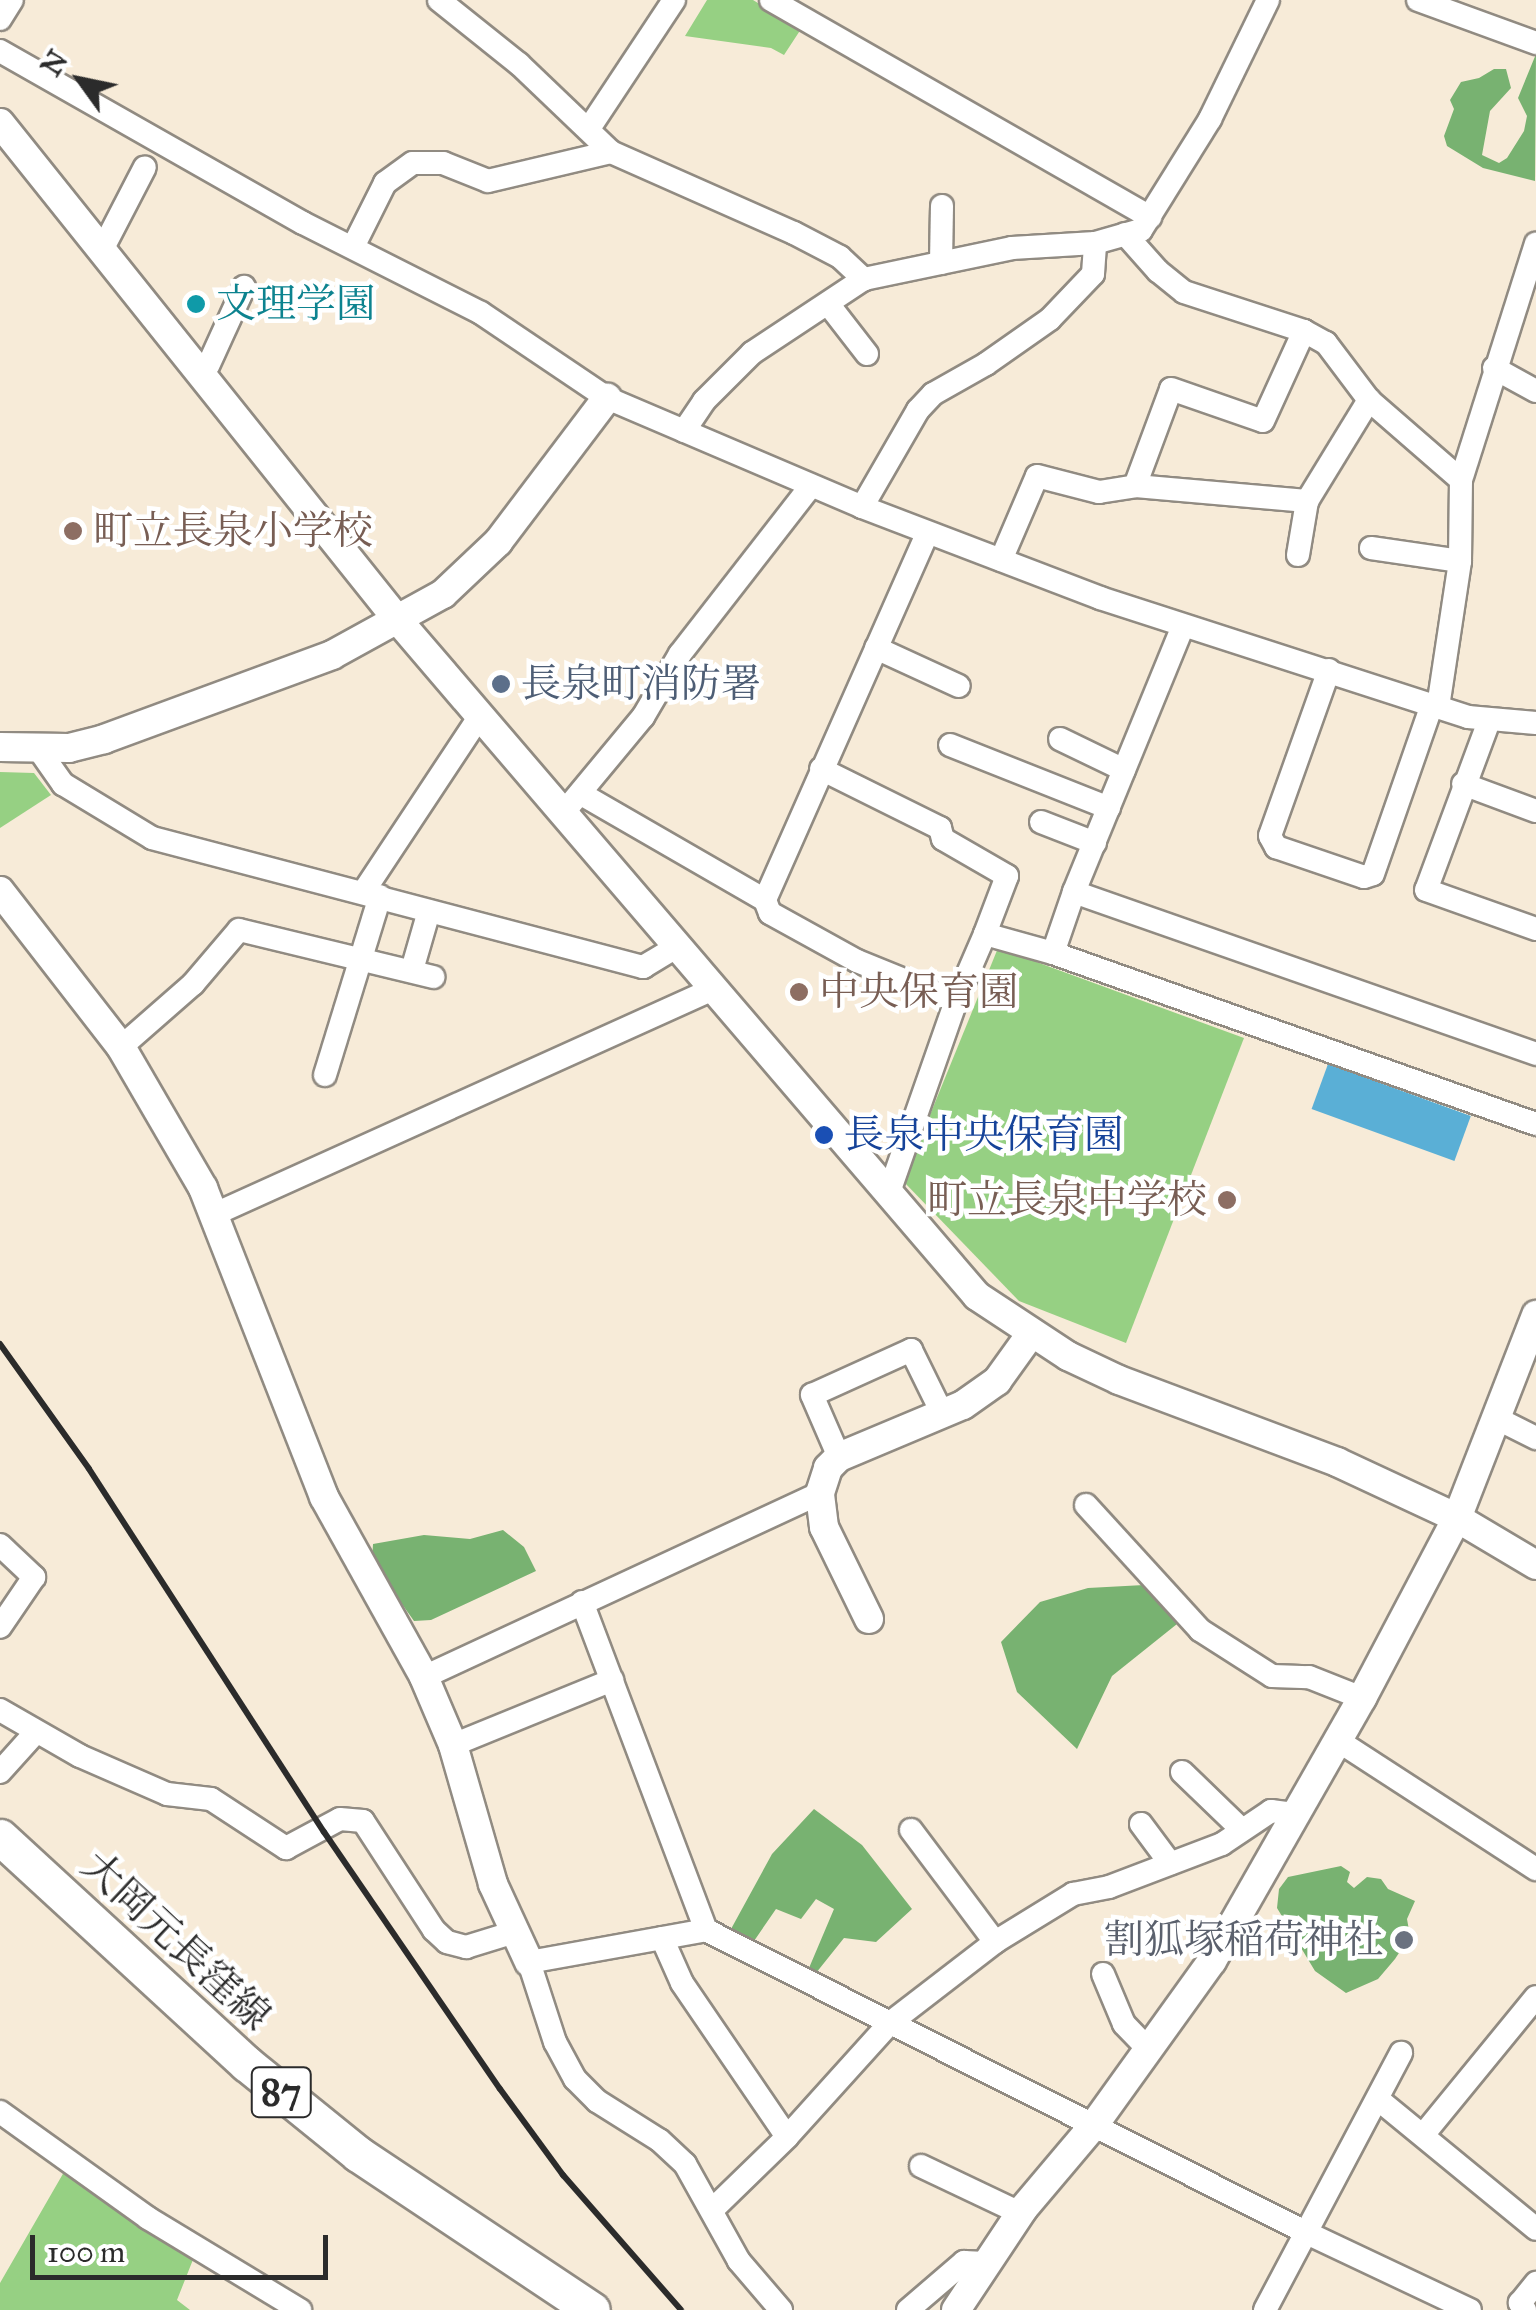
<!DOCTYPE html>
<html>
<head>
<meta charset="utf-8">
<style>
  body { margin:0 }
  #map { position:relative; width:1536px; height:2310px; overflow:hidden; background:#f7ebd8; font-family:"IM FELL Great Primer","Noto Serif JP",serif }
  div>[style] { position:absolute }
  [style*='--x'] { left:calc(var(--x)*1px); top:calc(var(--y)*1px); width:calc(var(--w)*1px); rotate:calc(var(--a)*1deg) }
  .green>* { inset:0; background:#96d083 }
  .forest>* { inset:0; background:#78b271 }
  .water>* { inset:0; background:#5aafd6; transform-origin:0 0 }
  .roads { filter:drop-shadow(2px 0 #918b82) drop-shadow(-2px 0 #918b82) drop-shadow(0 2px #918b82) drop-shadow(0 -2px #918b82) }
  .minor>* { height:22px; margin:-11px; padding:0 11px; transform-origin:11px; border-radius:11px; background:#fff }
  .tertiary>* { height:28px; margin:-14px; padding:0 14px; transform-origin:14px; border-radius:14px; background:#fff }
  .primary>* { height:35px; margin:-17.5px; padding:0 17.5px; transform-origin:17.5px; border-radius:17.5px; background:#fff }
  .rail>* { height:6px; margin:-3px; padding:0 3px; transform-origin:3px; border-radius:3px; background:#2b2b2b }
  .dots>* { width:28px; height:28px; translate:-50% -50%; box-sizing:border-box; border:5px solid #fff; border-radius:50% }
  span { translate:-50% -50%; white-space:nowrap; text-align:center; line-height:1.15; -webkit-text-stroke:9px #fff; paint-order:stroke }
  .shield-label span { padding:2px 8px; background:#fff; border:2px solid; border-radius:8px; -webkit-text-stroke-width:0 }
  .shield-label { font-size:38px; color:#2b2b2b; font-weight:700 }
  .culture-label { font-size:40px; color:#0d838f }
  .left { translate:0 -50%; text-align:left }
  .education-label { font-size:40px; color:#785e54 }
  .right { translate:-100% -50%; text-align:right }
  .service-label { font-size:40px; color:#4e5e75 }
  .transit-label { font-size:40px; color:#164399 }
  .worship-label { font-size:40px; color:#5b616d }
  .street-label { font-size:40px; color:#2b2b2b }
  .north { position:absolute; left:30px; top:30px; width:100px; height:100px; -webkit-text-stroke:8px #fff; paint-order:stroke; rotate:303deg; font-size:28px; font-weight:700; line-height:40px; text-align:center; color:#2b2b2b }
  .north::after { content:''; display:block; margin:auto; width:35px; height:45px; background:#2b2b2b; clip-path:polygon(50% 0,100% 100%,50% 72%,0 100%) }
  .scale { position:absolute; left:30px; top:2235px; width:298px; height:45px; box-sizing:border-box; border:5px solid #2b2b2b; border-top:0; padding-left:12px; font-size:30px; line-height:35px; white-space:nowrap; color:#2b2b2b; -webkit-text-stroke:8px #fff; paint-order:stroke }
</style>
</head>
<body>
<div id="map">
  <div class="green">
    <div style="clip-path:polygon(707px 0,753px 0,801px 29px,784px 55px,771px 48px,685px 36px)"></div>
    <div style="clip-path:polygon(0 772px,34px 773px,51px 795px,0 828px)"></div>
    <div style="clip-path:polygon(998px 948px,1244px 1038px,1126px 1343px,1019px 1301px,903px 1181px)"></div>
    <div style="clip-path:polygon(64px 2172px,198px 2247px,177px 2300px,190px 2310px,0 2310px,0 2283px)"></div>
  </div>
  <div class="forest">
    <div style="clip-path:polygon(1536px 54px,1535px 181px,1483px 168px,1447px 146px,1444px 136px,1454px 109px,1450px 100px,1461px 82px,1479px 78px,1494px 69px,1506px 69px,1511px 88px,1490px 111px,1482px 155px,1499px 163px,1507px 158px,1524px 131px,1527px 116px,1518px 98px)"></div>
    <div style="clip-path:polygon(503px 1530px,524px 1547px,536px 1571px,431px 1620px,414px 1621px,372px 1562px,373px 1544px,424px 1535px,470px 1539px)"></div>
    <div style="clip-path:polygon(1144px 1585px,1177px 1624px,1112px 1676px,1077px 1749px,1017px 1692px,1001px 1642px,1040px 1602px,1088px 1588px)"></div>
    <div style="clip-path:polygon(814px 1809px,862px 1845px,912px 1909px,876px 1942px,844px 1938px,816px 1973px,809px 1968px,834px 1909px,816px 1899px,801px 1919px,776px 1909px,754px 1941px,731px 1929px,772px 1854px)"></div>
    <div style="clip-path:polygon(1341px 1866px,1350px 1872px,1347px 1882px,1354px 1888px,1367px 1877px,1381px 1879px,1388px 1889px,1415px 1901px,1407px 1919px,1410px 1936px,1395px 1959px,1378px 1979px,1346px 1993px,1315px 1971px,1277px 1908px,1279px 1889px,1288px 1877px)"></div>
  </div>
  <div class="water">
    <div style="left:1328px;top:1064px;width:152px;height:48px;rotate:20deg"></div>
  </div>
  <div class="roads">
    <div class="minor">
      <div style="--x:439;--y:0;--w:102;--a:38.7"></div>
      <div style="--x:519;--y:64;--w:127;--a:43.7"></div>
      <div style="--x:611;--y:152;--w:200;--a:23.9"></div>
      <div style="--x:794;--y:233;--w:52;--a:27.6"></div>
      <div style="--x:840;--y:257;--w:33;--a:43"></div>
      <div style="--x:771;--y:0;--w:437;--a:29.8"></div>
      <div style="--x:1418;--y:0;--w:126;--a:20"></div>
      <div style="--x:0;--y:19;--w:22;--a:-58"></div>
      <div style="--x:0;--y:51;--w:348;--a:29.6"></div>
      <div style="--x:303;--y:223;--w:199;--a:26.8"></div>
      <div style="--x:481;--y:313;--w:152;--a:34"></div>
      <div style="--x:607;--y:398;--w:277;--a:23.1"></div>
      <div style="--x:862;--y:507;--w:255;--a:20.9"></div>
      <div style="--x:1100;--y:598;--w:387;--a:17.9"></div>
      <div style="--x:1468;--y:717;--w:68;--a:5"></div>
      <div style="--x:590;--y:127;--w:152;--a:-56.5"></div>
      <div style="--x:1125;--y:234;--w:50;--a:48.3"></div>
      <div style="--x:1158;--y:271;--w:33;--a:39"></div>
      <div style="--x:1184;--y:292;--w:126;--a:18"></div>
      <div style="--x:1304;--y:331;--w:25;--a:29"></div>
      <div style="--x:1326;--y:343;--w:71;--a:53"></div>
      <div style="--x:1369;--y:400;--w:122;--a:41"></div>
      <div style="--x:353;--y:247;--w:72;--a:-63.4"></div>
      <div style="--x:385;--y:183;--w:34;--a:-36"></div>
      <div style="--x:413;--y:163;--w:30;--a:0"></div>
      <div style="--x:443;--y:163;--w:48;--a:21.8"></div>
      <div style="--x:488;--y:181;--w:126;--a:-13.3"></div>
      <div style="--x:102;--y:250;--w:93;--a:-62.6"></div>
      <div style="--x:941;--y:263;--w:57;--a:-89"></div>
      <div style="--x:829;--y:305;--w:62;--a:52.2"></div>
      <div style="--x:208;--y:366;--w:87;--a:-65.5"></div>
      <div style="--x:1494;--y:368;--w:48;--a:28.7"></div>
      <div style="--x:684;--y:431;--w:36;--a:-56"></div>
      <div style="--x:704;--y:401;--w:68;--a:-45"></div>
      <div style="--x:752;--y:353;--w:134;--a:-33.5"></div>
      <div style="--x:864;--y:279;--w:151;--a:-11.8"></div>
      <div style="--x:1012;--y:248;--w:83;--a:-3.4"></div>
      <div style="--x:1095;--y:243;--w:48;--a:-15.8"></div>
      <div style="--x:1141;--y:230;--w:131;--a:-58.1"></div>
      <div style="--x:1210;--y:119;--w:132;--a:-64"></div>
      <div style="--x:1135;--y:486;--w:103;--a:-69.6"></div>
      <div style="--x:1171;--y:389;--w:97;--a:19.2"></div>
      <div style="--x:1263;--y:421;--w:99;--a:-65.5"></div>
      <div style="--x:862;--y:507;--w:112;--a:-60"></div>
      <div style="--x:918;--y:410;--w:22;--a:-47"></div>
      <div style="--x:933;--y:394;--w:61;--a:-29.5"></div>
      <div style="--x:986;--y:364;--w:78;--a:-35.1"></div>
      <div style="--x:1050;--y:319;--w:62;--a:-46.3"></div>
      <div style="--x:1093;--y:274;--w:31;--a:-86"></div>
      <div style="--x:927;--y:534;--w:400;--a:113.9"></div>
      <div style="--x:765;--y:900;--w:14;--a:69"></div>
      <div style="--x:770;--y:913;--w:99;--a:28.9"></div>
      <div style="--x:857;--y:961;--w:107;--a:22"></div>
      <div style="--x:1371;--y:548;--w:90;--a:8.3"></div>
      <div style="--x:1298;--y:555;--w:55;--a:-80.5"></div>
      <div style="--x:1001;--y:560;--w:91;--a:-66.8"></div>
      <div style="--x:1037;--y:476;--w:64;--a:14.5"></div>
      <div style="--x:1099;--y:492;--w:36;--a:-9"></div>
      <div style="--x:1135;--y:486;--w:173;--a:5"></div>
      <div style="--x:1307;--y:501;--w:119;--a:-58.5"></div>
      <div style="--x:1183;--y:626;--w:287;--a:112.3"></div>
      <div style="--x:1074;--y:892;--w:490;--a:19.3"></div>
      <div style="--x:876;--y:648;--w:91;--a:24.6"></div>
      <div style="--x:1329;--y:670;--w:176;--a:109.6"></div>
      <div style="--x:1270;--y:836;--w:13;--a:61"></div>
      <div style="--x:1276;--y:847;--w:93;--a:18.8"></div>
      <div style="--x:1364;--y:877;--w:9;--a:-18"></div>
      <div style="--x:1373;--y:874;--w:179;--a:-70.8"></div>
      <div style="--x:1438;--y:707;--w:148;--a:-81.4"></div>
      <div style="--x:1460;--y:561;--w:81;--a:-89.3"></div>
      <div style="--x:1461;--y:480;--w:248;--a:-72.4"></div>
      <div style="--x:1489;--y:721;--w:180;--a:110.4"></div>
      <div style="--x:1426;--y:890;--w:117;--a:19.5"></div>
      <div style="--x:1060;--y:739;--w:71;--a:25.8"></div>
      <div style="--x:950;--y:745;--w:171;--a:21.6"></div>
      <div style="--x:39;--y:750;--w:42;--a:54.8"></div>
      <div style="--x:63;--y:784;--w:104;--a:31.2"></div>
      <div style="--x:152;--y:838;--w:508;--a:14.72"></div>
      <div style="--x:643;--y:967;--w:39;--a:-31"></div>
      <div style="--x:821;--y:769;--w:133;--a:26.4"></div>
      <div style="--x:940;--y:828;--w:11;--a:75"></div>
      <div style="--x:943;--y:839;--w:74;--a:30"></div>
      <div style="--x:1007;--y:876;--w:62;--a:110.8"></div>
      <div style="--x:1463;--y:784;--w:78;--a:20.3"></div>
      <div style="--x:583;--y:795;--w:210;--a:30"></div>
      <div style="--x:564;--y:812;--w:124;--a:-50.3"></div>
      <div style="--x:643;--y:717;--w:73;--a:-59.6"></div>
      <div style="--x:680;--y:654;--w:213;--a:-52.1"></div>
      <div style="--x:1041;--y:822;--w:58;--a:21.3"></div>
      <div style="--x:364;--y:891;--w:209;--a:-56.5"></div>
      <div style="--x:1053;--y:953;--w:65;--a:-71"></div>
      <div style="--x:412;--y:970;--w:61;--a:-73.9"></div>
      <div style="--x:121;--y:1047;--w:96;--a:-41.2"></div>
      <div style="--x:193;--y:984;--w:71;--a:-49.6"></div>
      <div style="--x:239;--y:930;--w:200;--a:13.6"></div>
      <div style="--x:325;--y:1075;--w:187;--a:-72.9"></div>
      <div style="--x:888;--y:1195;--w:206;--a:-70.7"></div>
      <div style="--x:956;--y:1001;--w:73;--a:-66.6"></div>
      <div style="--x:985;--y:934;--w:71;--a:15.6"></div>
      <div style="--x:1053;--y:953;--w:512;--a:19.5"></div>
      <div style="--x:215;--y:1214;--w:546;--a:-24.31"></div>
      <div style="--x:1496;--y:1418;--w:45;--a:26.6"></div>
      <div style="--x:839;--y:1457;--w:68;--a:-113.5"></div>
      <div style="--x:812;--y:1395;--w:109;--a:-24.4"></div>
      <div style="--x:911;--y:1350;--w:68;--a:63.8"></div>
      <div style="--x:1086;--y:1505;--w:169;--a:47.6"></div>
      <div style="--x:1200;--y:1630;--w:85;--a:32.6"></div>
      <div style="--x:1272;--y:1676;--w:37;--a:2"></div>
      <div style="--x:1309;--y:1677;--w:57;--a:21.6"></div>
      <div style="--x:0;--y:1545;--w:47;--a:43.3"></div>
      <div style="--x:34;--y:1577;--w:60;--a:124.2"></div>
      <div style="--x:582;--y:1602;--w:351;--a:69.3"></div>
      <div style="--x:424;--y:1677;--w:437;--a:-24.9"></div>
      <div style="--x:0;--y:1710;--w:92;--a:29.9"></div>
      <div style="--x:80;--y:1756;--w:95;--a:23.6"></div>
      <div style="--x:167;--y:1794;--w:44;--a:6.5"></div>
      <div style="--x:211;--y:1799;--w:90;--a:33.2"></div>
      <div style="--x:286;--y:1848;--w:61;--a:-28.2"></div>
      <div style="--x:340;--y:1819;--w:23;--a:5"></div>
      <div style="--x:363;--y:1821;--w:130;--a:56.9"></div>
      <div style="--x:434;--y:1930;--w:18;--a:43"></div>
      <div style="--x:447;--y:1942;--w:20;--a:15"></div>
      <div style="--x:466;--y:1947;--w:51;--a:-17"></div>
      <div style="--x:1337;--y:1740;--w:237;--a:33"></div>
      <div style="--x:453;--y:1745;--w:172;--a:-22.2"></div>
      <div style="--x:0;--y:1772;--w:52;--a:-48.1"></div>
      <div style="--x:1182;--y:1772;--w:83;--a:44"></div>
      <div style="--x:1141;--y:1824;--w:49;--a:53.4"></div>
      <div style="--x:911;--y:1830;--w:140;--a:53.1"></div>
      <div style="--x:662;--y:1938;--w:49;--a:66"></div>
      <div style="--x:682;--y:1983;--w:186;--a:55.7"></div>
      <div style="--x:1103;--y:1974;--w:54;--a:67.2"></div>
      <div style="--x:1124;--y:2024;--w:36;--a:46"></div>
      <div style="--x:1379;--y:2100;--w:203;--a:39.4"></div>
      <div style="--x:0;--y:2112;--w:182;--a:35.6"></div>
      <div style="--x:148;--y:2218;--w:178;--a:31.2"></div>
      <div style="--x:1423;--y:2135;--w:178;--a:-50.7"></div>
      <div style="--x:921;--y:2166;--w:110;--a:25.4"></div>
      <div style="--x:712;--y:2210;--w:105;--a:-44.2"></div>
      <div style="--x:787;--y:2137;--w:154;--a:-47.9"></div>
      <div style="--x:890;--y:2023;--w:133;--a:-37.6"></div>
      <div style="--x:995;--y:1942;--w:92;--a:-31.6"></div>
      <div style="--x:1073;--y:1894;--w:37;--a:-11"></div>
      <div style="--x:1109;--y:1887;--w:121;--a:-20.8"></div>
      <div style="--x:1222;--y:1844;--w:59;--a:-34"></div>
      <div style="--x:1271;--y:1811;--w:25;--a:7"></div>
      <div style="--x:781;--y:2310;--w:65;--a:-130.6"></div>
      <div style="--x:739;--y:2261;--w:111;--a:-119.1"></div>
      <div style="--x:685;--y:2164;--w:35;--a:-137"></div>
      <div style="--x:659;--y:2140;--w:73;--a:-147.8"></div>
      <div style="--x:597;--y:2101;--w:31;--a:-135"></div>
      <div style="--x:575;--y:2079;--w:42;--a:-118.4"></div>
      <div style="--x:555;--y:2042;--w:84;--a:-108"></div>
      <div style="--x:529;--y:1962;--w:180;--a:-10.2"></div>
      <div style="--x:706;--y:1930;--w:675;--a:26.75"></div>
      <div style="--x:1309;--y:2234;--w:178;--a:25.3"></div>
      <div style="--x:908;--y:2310;--w:74;--a:-40.6"></div>
      <div style="--x:964;--y:2262;--w:21;--a:3"></div>
      <div style="--x:1265;--y:2310;--w:291;--a:-62.1"></div>
      <div style="--x:1525;--y:2310;--w:9;--a:-126"></div>
      <div style="--x:1520;--y:2303;--w:26;--a:-51"></div>
    </div>
    <div class="tertiary">
      <div style="--x:0;--y:123;--w:635;--a:51.33"></div>
      <div style="--x:397;--y:619;--w:891;--a:49.41"></div>
      <div style="--x:977;--y:1296;--w:109;--a:33.4"></div>
      <div style="--x:1068;--y:1356;--w:56;--a:25.2"></div>
      <div style="--x:1119;--y:1380;--w:233;--a:20.6"></div>
      <div style="--x:1337;--y:1462;--w:132;--a:25"></div>
      <div style="--x:1457;--y:1518;--w:92;--a:30.7"></div>
      <div style="--x:0;--y:747;--w:69;--a:0.8"></div>
      <div style="--x:69;--y:748;--w:36;--a:-14"></div>
      <div style="--x:104;--y:739;--w:243;--a:-20.2"></div>
      <div style="--x:332;--y:655;--w:127;--a:-28.8"></div>
      <div style="--x:443;--y:594;--w:76;--a:-43.4"></div>
      <div style="--x:498;--y:542;--w:181;--a:-52.9"></div>
      <div style="--x:0;--y:891;--w:197;--a:52.2"></div>
      <div style="--x:121;--y:1047;--w:163;--a:59.8"></div>
      <div style="--x:203;--y:1188;--w:332;--a:68.6"></div>
      <div style="--x:324;--y:1497;--w:206;--a:60.9"></div>
      <div style="--x:424;--y:1677;--w:74;--a:66.9"></div>
      <div style="--x:453;--y:1745;--w:145;--a:73.9"></div>
      <div style="--x:493;--y:1884;--w:86;--a:65.2"></div>
      <div style="--x:869;--y:1619;--w:102;--a:-116.1"></div>
      <div style="--x:824;--y:1527;--w:34;--a:-97"></div>
      <div style="--x:820;--y:1493;--w:26;--a:-72"></div>
      <div style="--x:828;--y:1468;--w:16;--a:-45"></div>
      <div style="--x:839;--y:1457;--w:134;--a:-22.8"></div>
      <div style="--x:963;--y:1405;--w:42;--a:-35.2"></div>
      <div style="--x:997;--y:1381;--w:57;--a:-54.3"></div>
      <div style="--x:956;--y:2310;--w:121;--a:-56.4"></div>
      <div style="--x:1023;--y:2209;--w:110;--a:-49.8"></div>
      <div style="--x:1094;--y:2125;--w:202;--a:-54.3"></div>
      <div style="--x:1212;--y:1961;--w:303;--a:-60.3"></div>
      <div style="--x:1362;--y:1698;--w:204;--a:-62.2"></div>
      <div style="--x:1457;--y:1518;--w:218;--a:-68.7"></div>
    </div>
    <div class="primary">
      <div style="--x:0;--y:1837;--w:335;--a:42.6"></div>
      <div style="--x:247;--y:2064;--w:143;--a:39"></div>
      <div style="--x:358;--y:2154;--w:281;--a:33.7"></div>
    </div>
  </div>
  <div class="rail">
    <div style="--x:0;--y:1344;--w:153;--a:54.5"></div>
    <div style="--x:89;--y:1469;--w:432;--a:57.1"></div>
    <div style="--x:324;--y:1832;--w:311;--a:55.6"></div>
    <div style="--x:500;--y:2089;--w:107;--a:53.8"></div>
    <div style="--x:563;--y:2175;--w:179;--a:48.8"></div>
  </div>
  <div class="dots">
    <div style="left:196px;top:304px;background:#0f9aa8"></div>
    <div style="left:73px;top:531px;background:#8d6e63"></div>
    <div style="left:501px;top:684px;background:#5c6f8a"></div>
    <div style="left:799px;top:992px;background:#8d6e63"></div>
    <div style="left:824px;top:1135px;background:#1a4fb4"></div>
    <div style="left:1227px;top:1200px;background:#8d6e63"></div>
    <div style="left:1404px;top:1940px;background:#6b7280"></div>
  </div>
  <div class="shield-label">
    <span style="left:281px;top:2092px">87</span>
  </div>
  <div class="culture-label">
    <span class="left" style="left:216px;top:304px">文理学園</span>
  </div>
  <div class="education-label">
    <span class="left" style="left:93px;top:531px">町立長泉小学校</span>
    <span class="left" style="left:819px;top:992px">中央保育園</span>
    <span class="right" style="left:1207px;top:1200px">町立長泉中学校</span>
  </div>
  <div class="service-label">
    <span class="left" style="left:521px;top:684px">長泉町消防署</span>
  </div>
  <div class="transit-label">
    <span class="left" style="left:844px;top:1135px">長泉中央保育園</span>
  </div>
  <div class="worship-label">
    <span class="right" style="left:1384px;top:1940px">割狐塚稲荷神社</span>
  </div>
  <div class="street-label">
    <span style="left:176px;top:1941px;rotate:43deg">大岡元長窪線</span>
  </div>
  <div class="north">N</div>
  <div class="scale">100 m</div>
</div>
</body>
</html>
